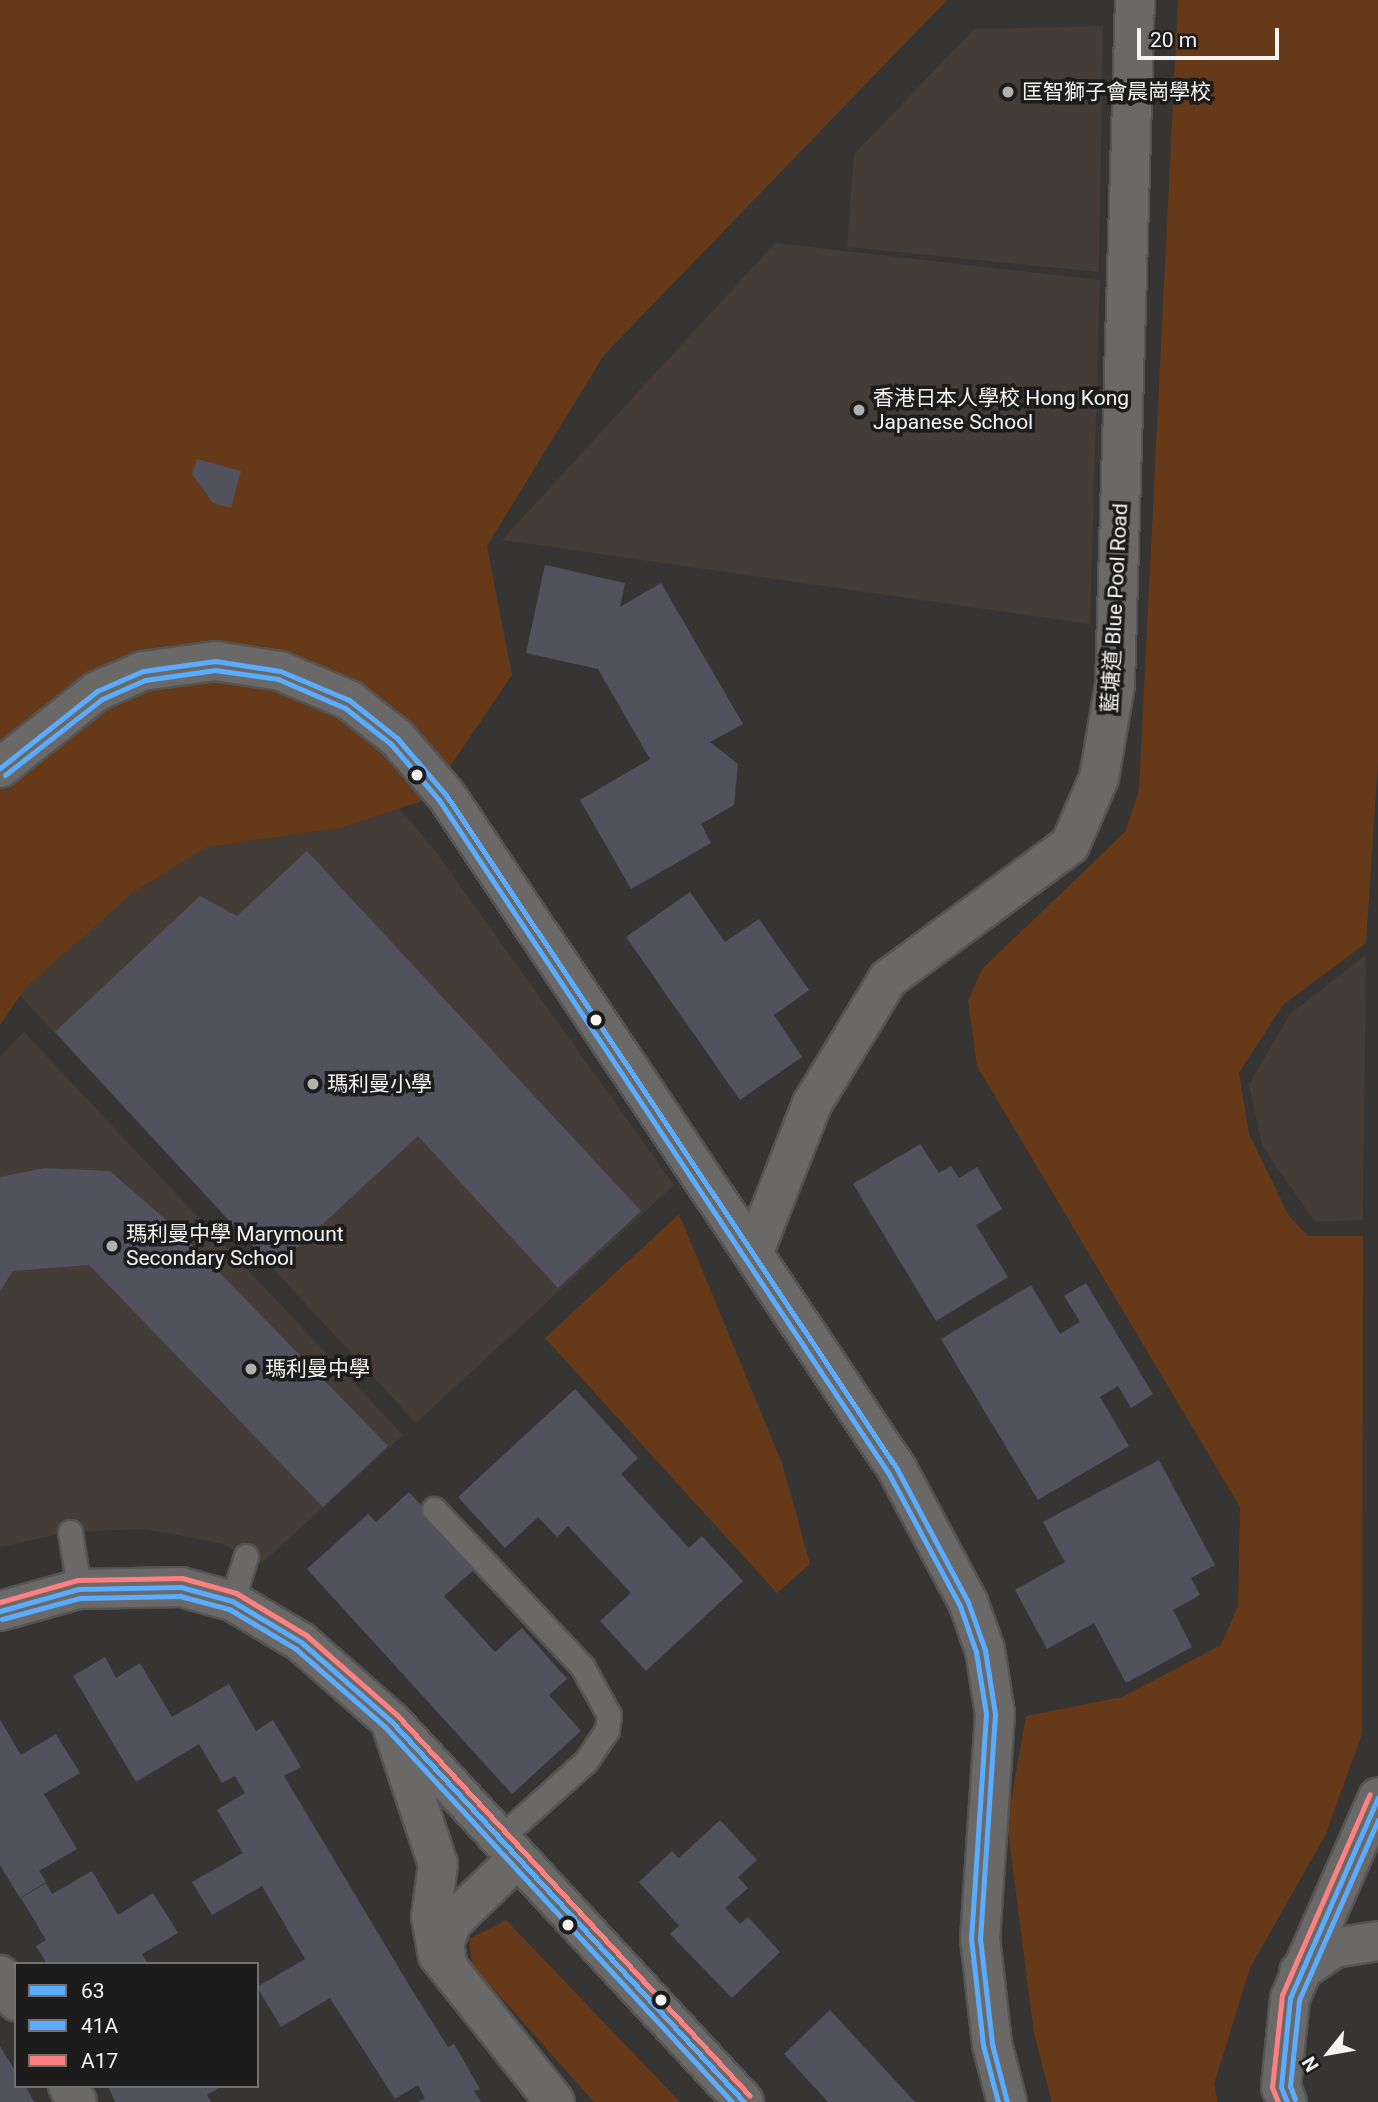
<!DOCTYPE html>
<html>
<head>
<meta charset="utf-8">
<style>
  body { margin:0 }
  #map { position:relative; width:1378px; height:2102px; overflow:hidden; background:#363534; font-family:Roboto,"Noto Sans TC",sans-serif }
  div>[style] { position:absolute }
  [style*='--x'] { left:calc(var(--x)*1px); top:calc(var(--y)*1px); width:calc(var(--w)*1px); rotate:calc(var(--a)*1deg) }
  .built>* { inset:0; background:#433c37 }
  .green>* { inset:0; background:#663918 }
  .building>* { inset:0; background:#52525f }
  .roads { filter:drop-shadow(2px 0 #555454) drop-shadow(-2px 0 #555454) drop-shadow(0 2px #555454) drop-shadow(0 -2px #555454) }
  .service>* { height:23px; margin:-11.5px; padding:0 11.5px; transform-origin:11.5px; border-radius:11.5px; background:#6a6968 }
  .minor>* { height:38px; margin:-19px; padding:0 19px; transform-origin:19px; border-radius:19px; background:#6a6968 }
  .tertiary>* { height:38px; margin:-19px; padding:0 19px; transform-origin:19px; border-radius:19px; background:#6a6968 }
  .secondary>* { height:38px; margin:-19px; padding:0 19px; transform-origin:19px; border-radius:19px; background:#6a6968 }
  .bus-1>* { height:5px; margin:-2.5px; padding:0 2.5px; transform-origin:2.5px; border-radius:2.5px; background:#5aacff }
  .bus-2>* { height:5px; margin:-2.5px; padding:0 2.5px; transform-origin:2.5px; border-radius:2.5px; background:#5aacff }
  .bus-3>* { height:5px; margin:-2.5px; padding:0 2.5px; transform-origin:2.5px; border-radius:2.5px; background:#ff8080 }
  .bus-4>* { height:5px; margin:-2.5px; padding:0 2.5px; transform-origin:2.5px; border-radius:2.5px; background:#5aacff }
  .bus-5>* { height:5px; margin:-2.5px; padding:0 2.5px; transform-origin:2.5px; border-radius:2.5px; background:#5aacff }
  .dots>* { width:19px; height:19px; translate:-50% -50%; box-sizing:border-box; border:4px solid #1d1c1c; border-radius:50% }
  span { translate:-50% -50%; white-space:nowrap; text-align:center; line-height:1.15; -webkit-text-stroke:7px #1d1c1c; paint-order:stroke }
  .poi-label { font-size:21px; color:#f5f4f3 }
  .left { translate:0 -50%; text-align:left }
  .street-label { font-size:21px; color:#f5f4f3 }
  .legend { position:absolute; left:14px; top:1962px; width:245px; height:126px; box-sizing:border-box; background:#1d1c1c; border:2px solid #737272; margin:0; padding:9px 12px; list-style:none; font-size:21px; color:#f5f4f3 }
  .legend li { display:flex; align-items:center; gap:14px; height:35px }
  .legend b { width:35px; border:2px solid #737272 }
  .north { position:absolute; left:1294px; top:2018px; width:70px; height:70px; -webkit-text-stroke:5px #1d1c1c; paint-order:stroke; rotate:239deg; font-size:19px; font-weight:700; line-height:28px; text-align:center; color:#f5f4f3 }
  .north::after { content:''; display:block; margin:auto; width:24px; height:32px; background:#f5f4f3; clip-path:polygon(50% 0,100% 100%,50% 72%,0 100%) }
  .scale { position:absolute; left:1137px; top:28px; width:142px; height:32px; box-sizing:border-box; border:4px solid #f5f4f3; border-top:0; padding-left:9px; font-size:21px; line-height:24px; white-space:nowrap; color:#f5f4f3; -webkit-text-stroke:5px #1d1c1c; paint-order:stroke }
</style>
</head>
<body>
<div id="map">
  <div class="built">
    <div style="clip-path:polygon(1103px 26px,1099px 272px,847px 247px,854px 154px,974px 29px)"></div>
    <div style="clip-path:polygon(775px 243px,1100px 280px,1090px 624px,502px 540px)"></div>
    <div style="clip-path:polygon(370px 775px,431px 845px,674px 1185px,416px 1423px,12px 987px,140px 873px)"></div>
    <div style="clip-path:polygon(1366px 955px,1363px 1220px,1315px 1222px,1262px 1146px,1249px 1084px,1290px 1014px)"></div>
    <div style="clip-path:polygon(24px 1032px,403px 1435px,261px 1564px,220px 1543px,144px 1529px,70px 1532px,0 1547px,0 1057px)"></div>
  </div>
  <div class="green">
    <div style="clip-path:polygon(0 0,947px 0,604px 355px,487px 546px,512px 675px,428px 799px,340px 828px,207px 847px,135px 891px,26px 987px,0 1025px)"></div>
    <div style="clip-path:polygon(1178px 0,1378px 0,1378px 762px,1366px 943px,1283px 1005px,1239px 1073px,1249px 1134px,1289px 1216px,1308px 1236px,1363px 1236px,1362px 1734px,1325px 1836px,1250px 1968px,1214px 2084px,1218px 2102px,1052px 2102px,1034px 2033px,1007px 1824px,1026px 1716px,1122px 1697px,1221px 1645px,1238px 1606px,1240px 1507px,977px 1066px,968px 1001px,982px 969px,1125px 832px,1139px 790px)"></div>
    <div style="clip-path:polygon(679px 1214px,782px 1463px,810px 1564px,777px 1593px,545px 1338px)"></div>
    <div style="clip-path:polygon(506px 1920px,680px 2102px,594px 2102px,472px 1965px,469px 1939px)"></div>
  </div>
  <div class="building">
    <div style="clip-path:polygon(197px 459px,241px 471px,231px 508px,213px 503px,192px 474px)"></div>
    <div style="clip-path:polygon(545px 565px,625px 583px,620px 607px,661px 583px,743px 724px,710px 742px,738px 764px,734px 805px,701px 824px,711px 843px,631px 889px,580px 800px,650px 759px,598px 669px,526px 653px)"></div>
    <div style="clip-path:polygon(307px 851px,641px 1211px,558px 1288px,418px 1136px,274px 1269px,55px 1032px,200px 896px,237px 916px)"></div>
    <div style="clip-path:polygon(690px 892px,725px 942px,759px 919px,809px 990px,774px 1015px,802px 1057px,740px 1100px,626px 937px)"></div>
    <div style="clip-path:polygon(920px 1144px,939px 1173px,951px 1166px,959px 1178px,977px 1167px,1002px 1209px,976px 1225px,1008px 1277px,936px 1321px,853px 1184px)"></div>
    <div style="clip-path:polygon(45px 1168px,110px 1171px,181px 1233px,388px 1446px,323px 1507px,89px 1265px,13px 1271px,0 1291px,0 1177px)"></div>
    <div style="clip-path:polygon(1086px 1283px,1153px 1394px,1131px 1408px,1118px 1386px,1100px 1397px,1129px 1446px,1038px 1500px,941px 1339px,1031px 1285px,1060px 1334px,1080px 1322px,1064px 1296px)"></div>
    <div style="clip-path:polygon(575px 1389px,638px 1458px,621px 1474px,689px 1548px,702px 1536px,743px 1581px,646px 1671px,600px 1621px,631px 1593px,568px 1526px,557px 1537px,538px 1517px,505px 1548px,458px 1497px)"></div>
    <div style="clip-path:polygon(1159px 1460px,1215px 1565px,1191px 1578px,1200px 1595px,1173px 1610px,1192px 1647px,1126px 1683px,1094px 1623px,1047px 1649px,1015px 1590px,1065px 1562px,1043px 1522px)"></div>
    <div style="clip-path:polygon(409px 1492px,477px 1567px,444px 1596px,495px 1652px,522px 1628px,567px 1679px,549px 1695px,581px 1731px,512px 1794px,307px 1569px,368px 1514px,376px 1522px)"></div>
    <div style="clip-path:polygon(105px 1657px,116px 1678px,140px 1663px,172px 1717px,229px 1684px,256px 1731px,273px 1720px,301px 1767px,284px 1776px,415px 1995px,448px 2047px,454px 2044px,480px 2089px,474px 2091px,481px 2102px,418px 2102px,425px 2098px,418px 2085px,395px 2099px,330px 1998px,281px 2027px,257px 1987px,305px 1959px,262px 1886px,212px 1915px,192px 1882px,243px 1853px,217px 1810px,245px 1793px,235px 1776px,222px 1783px,199px 1744px,136px 1782px,73px 1676px)"></div>
    <div style="clip-path:polygon(0 1720px,21px 1755px,56px 1734px,80px 1773px,44px 1794px,77px 1849px,39px 1871px,46px 1882px,20px 1898px,0 1865px)"></div>
    <div style="clip-path:polygon(720px 1820px,757px 1860px,738px 1877px,748px 1888px,725px 1908px,740px 1924px,748px 1917px,780px 1952px,732px 1998px,670px 1934px,679px 1926px,639px 1882px,672px 1851px,679px 1858px)"></div>
    <div style="clip-path:polygon(92px 1871px,118px 1915px,153px 1893px,178px 1933px,142px 1954px,148px 1964px,47px 1964px,36px 1946px,46px 1940px,21px 1898px,46px 1883px,52px 1894px)"></div>
    <div style="clip-path:polygon(830px 2010px,915px 2102px,828px 2102px,784px 2054px)"></div>
    <div style="clip-path:polygon(0 2046px,16px 2072px,16px 2086px,25px 2086px,34px 2102px,0 2102px)"></div>
    <div style="clip-path:polygon(108px 2086px,222px 2086px,207px 2095px,211px 2102px,115px 2102px)"></div>
  </div>
  <div class="roads">
    <div class="service">
      <div style="--x:434;--y:1509;--w:216;--a:46.7"></div>
      <div style="--x:582;--y:1666;--w:56;--a:61.1"></div>
      <div style="--x:609;--y:1715;--w:15;--a:98"></div>
      <div style="--x:607;--y:1730;--w:37;--a:124"></div>
      <div style="--x:586;--y:1761;--w:118;--a:138.1"></div>
      <div style="--x:70;--y:1532;--w:58;--a:81"></div>
      <div style="--x:232;--y:1601;--w:47;--a:-72.7"></div>
    </div>
    <div class="minor">
      <div style="--x:754;--y:1252;--w:159;--a:-68.6"></div>
      <div style="--x:812;--y:1104;--w:146;--a:-58.7"></div>
      <div style="--x:888;--y:979;--w:226;--a:-36.4"></div>
      <div style="--x:1070;--y:845;--w:73;--a:-66.6"></div>
      <div style="--x:1099;--y:778;--w:95;--a:-80.3"></div>
      <div style="--x:1115;--y:684;--w:684;--a:-88.33"></div>
      <div style="--x:391;--y:1723;--w:149;--a:71.6"></div>
      <div style="--x:438;--y:1864;--w:53;--a:97.5"></div>
      <div style="--x:431;--y:1917;--w:39;--a:80"></div>
      <div style="--x:438;--y:1955;--w:188;--a:51.5"></div>
      <div style="--x:447;--y:1962;--w:18;--a:-99"></div>
      <div style="--x:444;--y:1944;--w:23;--a:-70"></div>
      <div style="--x:452;--y:1922;--w:88;--a:-44.1"></div>
      <div style="--x:0;--y:1975;--w:31;--a:58"></div>
      <div style="--x:68;--y:2086;--w:18;--a:61"></div>
    </div>
    <div class="tertiary">
      <div style="--x:0;--y:1611;--w:82;--a:-15.6"></div>
      <div style="--x:79;--y:1589;--w:102;--a:-1.1"></div>
      <div style="--x:181;--y:1587;--w:53;--a:15.4"></div>
      <div style="--x:232;--y:1601;--w:80;--a:30.7"></div>
      <div style="--x:301;--y:1642;--w:120;--a:41.3"></div>
      <div style="--x:391;--y:1721;--w:519;--a:47.18"></div>
    </div>
    <div class="secondary">
      <div style="--x:0;--y:768;--w:124;--a:-38.4"></div>
      <div style="--x:97;--y:691;--w:50;--a:-23.5"></div>
      <div style="--x:143;--y:671;--w:73;--a:-7.9"></div>
      <div style="--x:215;--y:661;--w:66;--a:8.7"></div>
      <div style="--x:280;--y:671;--w:75;--a:22.8"></div>
      <div style="--x:349;--y:700;--w:61;--a:38.4"></div>
      <div style="--x:397;--y:738;--w:75;--a:49.3"></div>
      <div style="--x:446;--y:795;--w:811;--a:56.21"></div>
      <div style="--x:897;--y:1469;--w:151;--a:61.9"></div>
      <div style="--x:968;--y:1602;--w:51;--a:70.5"></div>
      <div style="--x:985;--y:1650;--w:65;--a:81.1"></div>
      <div style="--x:995;--y:1714;--w:225;--a:93.8"></div>
      <div style="--x:980;--y:1938;--w:107;--a:83.5"></div>
      <div style="--x:992;--y:2044;--w:60;--a:75.5"></div>
      <div style="--x:1299;--y:1972;--w:42;--a:-34.4"></div>
      <div style="--x:1334;--y:1948;--w:45;--a:-9"></div>
      <div style="--x:1287;--y:2102;--w:16;--a:-112"></div>
      <div style="--x:1281;--y:2087;--w:89;--a:-84.2"></div>
      <div style="--x:1290;--y:1998;--w:219;--a:-66.3"></div>
    </div>
  </div>
  <div class="bus-1">
    <div style="--x:0;--y:768;--w:124;--a:-38.4"></div>
    <div style="--x:97;--y:691;--w:50;--a:-23.5"></div>
    <div style="--x:143;--y:671;--w:73;--a:-7.9"></div>
    <div style="--x:215;--y:661;--w:66;--a:8.7"></div>
    <div style="--x:280;--y:671;--w:75;--a:22.8"></div>
    <div style="--x:349;--y:700;--w:61;--a:38.4"></div>
    <div style="--x:397;--y:738;--w:75;--a:49.3"></div>
    <div style="--x:446;--y:795;--w:811;--a:56.21"></div>
    <div style="--x:897;--y:1469;--w:151;--a:61.9"></div>
    <div style="--x:968;--y:1602;--w:51;--a:70.5"></div>
    <div style="--x:985;--y:1650;--w:65;--a:81.1"></div>
    <div style="--x:995;--y:1714;--w:225;--a:93.8"></div>
    <div style="--x:980;--y:1938;--w:107;--a:83.5"></div>
    <div style="--x:992;--y:2044;--w:60;--a:75.5"></div>
    <div style="--x:1287;--y:2102;--w:16;--a:-112"></div>
    <div style="--x:1281;--y:2087;--w:89;--a:-84.2"></div>
    <div style="--x:1290;--y:1998;--w:219;--a:-66.3"></div>
  </div>
  <div class="bus-2">
    <div style="--x:5;--y:775;--w:123;--a:-38.1"></div>
    <div style="--x:102;--y:699;--w:47;--a:-23.8"></div>
    <div style="--x:145;--y:680;--w:71;--a:-8.1"></div>
    <div style="--x:215;--y:670;--w:64;--a:8.1"></div>
    <div style="--x:278;--y:679;--w:73;--a:23.4"></div>
    <div style="--x:345;--y:708;--w:58;--a:38"></div>
    <div style="--x:391;--y:744;--w:74;--a:49.4"></div>
    <div style="--x:439;--y:800;--w:810;--a:56.27"></div>
    <div style="--x:889;--y:1474;--w:150;--a:61.7"></div>
    <div style="--x:960;--y:1606;--w:49;--a:70.8"></div>
    <div style="--x:976;--y:1652;--w:63;--a:80.8"></div>
    <div style="--x:986;--y:1714;--w:225;--a:93.8"></div>
    <div style="--x:971;--y:1938;--w:108;--a:83.6"></div>
    <div style="--x:983;--y:2045;--w:59;--a:75.3"></div>
    <div style="--x:1295;--y:2099;--w:14;--a:-111"></div>
    <div style="--x:1290;--y:2086;--w:86;--a:-84"></div>
    <div style="--x:1299;--y:2000;--w:197;--a:-66.3"></div>
  </div>
  <div class="bus-3">
    <div style="--x:0;--y:1602;--w:81;--a:-15.8"></div>
    <div style="--x:78;--y:1580;--w:104;--a:-1.1"></div>
    <div style="--x:182;--y:1578;--w:56;--a:15.5"></div>
    <div style="--x:236;--y:1593;--w:82;--a:31"></div>
    <div style="--x:306;--y:1635;--w:121;--a:41.3"></div>
    <div style="--x:397;--y:1715;--w:519;--a:47.18"></div>
    <div style="--x:1278;--y:2102;--w:16;--a:-112"></div>
    <div style="--x:1272;--y:2087;--w:93;--a:-83.8"></div>
    <div style="--x:1282;--y:1995;--w:219;--a:-66.4"></div>
  </div>
  <div class="bus-4">
    <div style="--x:0;--y:1611;--w:82;--a:-15.6"></div>
    <div style="--x:79;--y:1589;--w:102;--a:-1.1"></div>
    <div style="--x:181;--y:1587;--w:53;--a:15.4"></div>
    <div style="--x:232;--y:1601;--w:80;--a:30.7"></div>
    <div style="--x:301;--y:1642;--w:120;--a:41.3"></div>
    <div style="--x:391;--y:1721;--w:519;--a:47.18"></div>
  </div>
  <div class="bus-5">
    <div style="--x:2;--y:1619;--w:81;--a:-15.1"></div>
    <div style="--x:80;--y:1598;--w:100;--a:-1.1"></div>
    <div style="--x:180;--y:1596;--w:51;--a:14.9"></div>
    <div style="--x:229;--y:1609;--w:78;--a:30.8"></div>
    <div style="--x:296;--y:1649;--w:118;--a:41.2"></div>
    <div style="--x:385;--y:1727;--w:511;--a:47.22"></div>
  </div>
  <div class="dots">
    <div style="left:1008px;top:92px;background:#b2b1b0"></div>
    <div style="left:859px;top:410px;background:#b2b1b0"></div>
    <div style="left:417px;top:775px;background:#f5f4f3"></div>
    <div style="left:596px;top:1020px;background:#f5f4f3"></div>
    <div style="left:313px;top:1084px;background:#b2b1b0"></div>
    <div style="left:112px;top:1246px;background:#b2b1b0"></div>
    <div style="left:251px;top:1369px;background:#b2b1b0"></div>
    <div style="left:568px;top:1925px;background:#f5f4f3"></div>
    <div style="left:661px;top:2000px;background:#f5f4f3"></div>
  </div>
  <div class="poi-label">
    <span class="left" style="left:1022px;top:92px">匡智獅子會晨崗學校</span>
    <span class="left" style="left:873px;top:410px">香港日本人學校 Hong Kong<br>Japanese School</span>
    <span class="left" style="left:327px;top:1084px">瑪利曼小學</span>
    <span class="left" style="left:126px;top:1246px">瑪利曼中學 Marymount<br>Secondary School</span>
    <span class="left" style="left:265px;top:1369px">瑪利曼中學</span>
  </div>
  <div class="street-label">
    <span style="left:1115px;top:608px;rotate:-87deg">藍塘道 Blue Pool Road</span>
  </div>
  <ul class="legend">
  <li><b style="height:9px;background:#5aacff"></b>63</li>
  <li><b style="height:9px;background:#5aacff"></b>41A</li>
  <li><b style="height:9px;background:#ff8080"></b>A17</li>
  </ul>
  <div class="north">N</div>
  <div class="scale">20 m</div>
</div>
</body>
</html>
